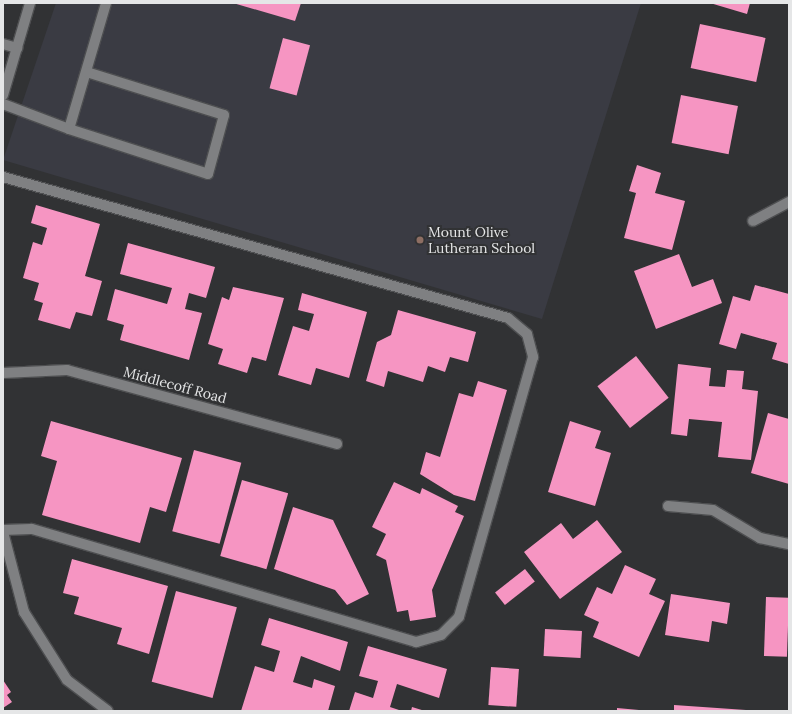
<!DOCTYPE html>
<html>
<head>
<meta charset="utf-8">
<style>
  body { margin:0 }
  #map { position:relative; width:792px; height:714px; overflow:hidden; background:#313234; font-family:Lora,serif }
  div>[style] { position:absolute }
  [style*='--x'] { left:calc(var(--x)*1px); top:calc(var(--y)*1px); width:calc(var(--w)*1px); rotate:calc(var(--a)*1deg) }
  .built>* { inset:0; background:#3a3b43 }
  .building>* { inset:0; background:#f695c2; transform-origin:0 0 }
  .roads { filter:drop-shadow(1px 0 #4e4f51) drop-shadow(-1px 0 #4e4f51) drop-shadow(0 1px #4e4f51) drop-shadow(0 -1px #4e4f51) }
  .minor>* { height:10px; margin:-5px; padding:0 5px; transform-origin:5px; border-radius:5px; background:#7f8082 }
  .dots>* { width:11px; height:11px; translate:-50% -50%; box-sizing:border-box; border:2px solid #313234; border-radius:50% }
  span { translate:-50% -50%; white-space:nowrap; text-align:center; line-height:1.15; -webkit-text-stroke:4px #313234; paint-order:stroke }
  .poi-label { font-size:14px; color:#e5e6e7 }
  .left { translate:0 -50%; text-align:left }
  .street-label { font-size:14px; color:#e5e6e7 }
  .frame { position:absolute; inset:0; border:4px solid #e5e6e7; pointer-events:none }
</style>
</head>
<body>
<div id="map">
  <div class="built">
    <div style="clip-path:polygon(56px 3px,641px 3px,542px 319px,3px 160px)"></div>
  </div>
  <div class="building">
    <div style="clip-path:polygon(233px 3px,301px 3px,295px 21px)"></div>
    <div style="clip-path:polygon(710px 3px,750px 3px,747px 14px)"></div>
    <div style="left:700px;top:24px;width:67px;height:45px;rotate:12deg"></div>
    <div style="left:283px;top:38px;width:28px;height:52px;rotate:15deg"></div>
    <div style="left:681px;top:95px;width:58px;height:49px;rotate:11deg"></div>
    <div style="clip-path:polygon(637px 165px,661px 173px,655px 193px,685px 201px,672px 250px,624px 238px,636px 193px,629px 191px)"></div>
    <div style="clip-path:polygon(36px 205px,100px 224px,85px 276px,102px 281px,92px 316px,76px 312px,70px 329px,38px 320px,43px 303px,34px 300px,39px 283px,23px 278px,33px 242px,42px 245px,47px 228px,31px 223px)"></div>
    <div style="clip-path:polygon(128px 243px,215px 267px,206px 298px,189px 293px,185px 309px,202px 313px,189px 360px,120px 340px,124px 325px,107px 320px,115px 289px,167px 304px,172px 288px,120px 274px)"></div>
    <div style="clip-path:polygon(679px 254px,692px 287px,713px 279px,722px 303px,656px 329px,634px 271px)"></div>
    <div style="clip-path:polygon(755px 285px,789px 294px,789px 364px,772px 359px,777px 343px,741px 333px,736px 349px,719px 344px,733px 296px,750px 301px)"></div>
    <div style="clip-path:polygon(233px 287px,284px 298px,266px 361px,252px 357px,247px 373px,218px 364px,223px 349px,208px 344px,222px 297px,229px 300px)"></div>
    <div style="clip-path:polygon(302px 293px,367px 312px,349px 378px,316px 368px,311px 385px,278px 375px,293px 326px,309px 331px,314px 314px,298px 310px)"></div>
    <div style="clip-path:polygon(398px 310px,476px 332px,468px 362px,450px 357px,445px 372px,428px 366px,423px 382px,388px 371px,384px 387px,366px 381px,377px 342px,391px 335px)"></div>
    <div style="left:636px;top:356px;width:53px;height:49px;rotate:52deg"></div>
    <div style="clip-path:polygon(678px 364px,711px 368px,709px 386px,725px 387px,727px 370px,744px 371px,742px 389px,758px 391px,751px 460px,718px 457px,722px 422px,689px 419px,687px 436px,671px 434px)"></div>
    <div style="clip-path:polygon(478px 381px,507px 390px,475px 501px,454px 495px,420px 474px,426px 452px,440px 457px,459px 393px,473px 397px)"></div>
    <div style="clip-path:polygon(768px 413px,789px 419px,789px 484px,751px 473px)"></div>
    <div style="clip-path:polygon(51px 421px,182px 458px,166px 512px,150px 507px,140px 543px,42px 515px,57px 461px,41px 456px)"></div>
    <div style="clip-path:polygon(570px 421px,601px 431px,595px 448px,611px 453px,595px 506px,548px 492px)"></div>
    <div style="left:194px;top:450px;width:49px;height:84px;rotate:15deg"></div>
    <div style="left:242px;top:480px;width:48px;height:79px;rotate:16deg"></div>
    <div style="clip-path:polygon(394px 482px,420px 494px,422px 488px,458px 506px,455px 512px,464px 516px,432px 590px,436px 617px,410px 621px,408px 610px,397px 612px,386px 560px,376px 555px,386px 534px,372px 527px)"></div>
    <div style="clip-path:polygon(293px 507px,333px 520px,369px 594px,347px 605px,335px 590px,274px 569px)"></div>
    <div style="clip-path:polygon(597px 520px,622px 552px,560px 599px,524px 552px,561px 523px,573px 539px)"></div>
    <div style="clip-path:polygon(72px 559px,168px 586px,149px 654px,117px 644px,122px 628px,74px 614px,79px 597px,63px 593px)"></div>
    <div style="clip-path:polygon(625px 565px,656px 579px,649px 594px,665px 601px,639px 657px,593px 637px,599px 622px,584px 615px,597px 587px,612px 594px)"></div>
    <div style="left:525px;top:569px;width:16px;height:38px;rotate:52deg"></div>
    <div style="left:176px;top:591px;width:63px;height:94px;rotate:15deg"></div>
    <div style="clip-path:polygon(671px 594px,730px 603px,727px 624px,712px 621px,709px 642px,665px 635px)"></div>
    <div style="left:766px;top:597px;width:23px;height:59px;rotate:2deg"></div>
    <div style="clip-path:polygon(269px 618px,348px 642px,340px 671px,301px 656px,293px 682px,312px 688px,314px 679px,335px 686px,328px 711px,241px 711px,255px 666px,274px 672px,280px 651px,261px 645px)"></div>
    <div style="left:545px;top:629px;width:37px;height:27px;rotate:3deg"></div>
    <div style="clip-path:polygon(368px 646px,447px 669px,439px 698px,397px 684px,390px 707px,402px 711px,349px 711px,355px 692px,373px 698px,378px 681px,359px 676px)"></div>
    <div style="left:491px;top:667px;width:28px;height:38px;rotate:4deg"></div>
    <div style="clip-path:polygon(3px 680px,11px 692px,7px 695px,12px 702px,3px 708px)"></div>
    <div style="clip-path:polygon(674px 705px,746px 710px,746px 711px,674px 711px)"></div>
    <div style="clip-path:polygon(412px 707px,425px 711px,411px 711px)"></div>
    <div style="clip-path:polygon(617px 708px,639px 710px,639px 711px,617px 711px)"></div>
  </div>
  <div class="roads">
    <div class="minor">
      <div style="--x:3;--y:44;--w:15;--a:16"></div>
      <div style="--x:3;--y:95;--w:96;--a:-73.6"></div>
      <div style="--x:3;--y:104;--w:71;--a:20.7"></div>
      <div style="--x:69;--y:129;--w:131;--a:-73.6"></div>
      <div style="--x:69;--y:129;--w:146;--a:17.9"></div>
      <div style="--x:208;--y:174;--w:61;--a:-74.8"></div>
      <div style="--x:224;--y:115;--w:144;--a:-162.6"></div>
      <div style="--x:3;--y:177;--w:524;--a:15.6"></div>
      <div style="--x:508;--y:318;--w:25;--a:40"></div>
      <div style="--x:527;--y:334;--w:24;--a:75"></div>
      <div style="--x:533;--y:357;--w:270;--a:105.9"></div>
      <div style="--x:459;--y:617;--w:25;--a:135"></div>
      <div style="--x:441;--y:635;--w:26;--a:164"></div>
      <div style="--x:416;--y:642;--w:401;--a:-163.6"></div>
      <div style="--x:31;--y:529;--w:28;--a:178"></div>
      <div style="--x:753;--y:221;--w:41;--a:-27.8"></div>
      <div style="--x:3;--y:373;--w:64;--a:-2.7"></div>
      <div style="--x:67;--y:370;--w:280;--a:15.3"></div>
      <div style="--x:668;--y:506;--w:45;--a:5.1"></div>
      <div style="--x:713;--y:510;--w:55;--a:30.8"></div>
      <div style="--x:760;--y:538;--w:30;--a:12"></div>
      <div style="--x:3;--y:532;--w:83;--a:75.3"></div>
      <div style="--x:24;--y:612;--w:80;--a:57.7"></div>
      <div style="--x:67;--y:680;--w:51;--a:37.1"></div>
    </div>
  </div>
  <div class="dots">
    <div style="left:420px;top:240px;background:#8d6e63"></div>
  </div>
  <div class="poi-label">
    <span class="left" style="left:428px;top:240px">Mount Olive<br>Lutheran School</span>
  </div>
  <div class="street-label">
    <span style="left:175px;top:385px;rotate:15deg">Middlecoff Road</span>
  </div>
  <div class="frame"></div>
</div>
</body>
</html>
